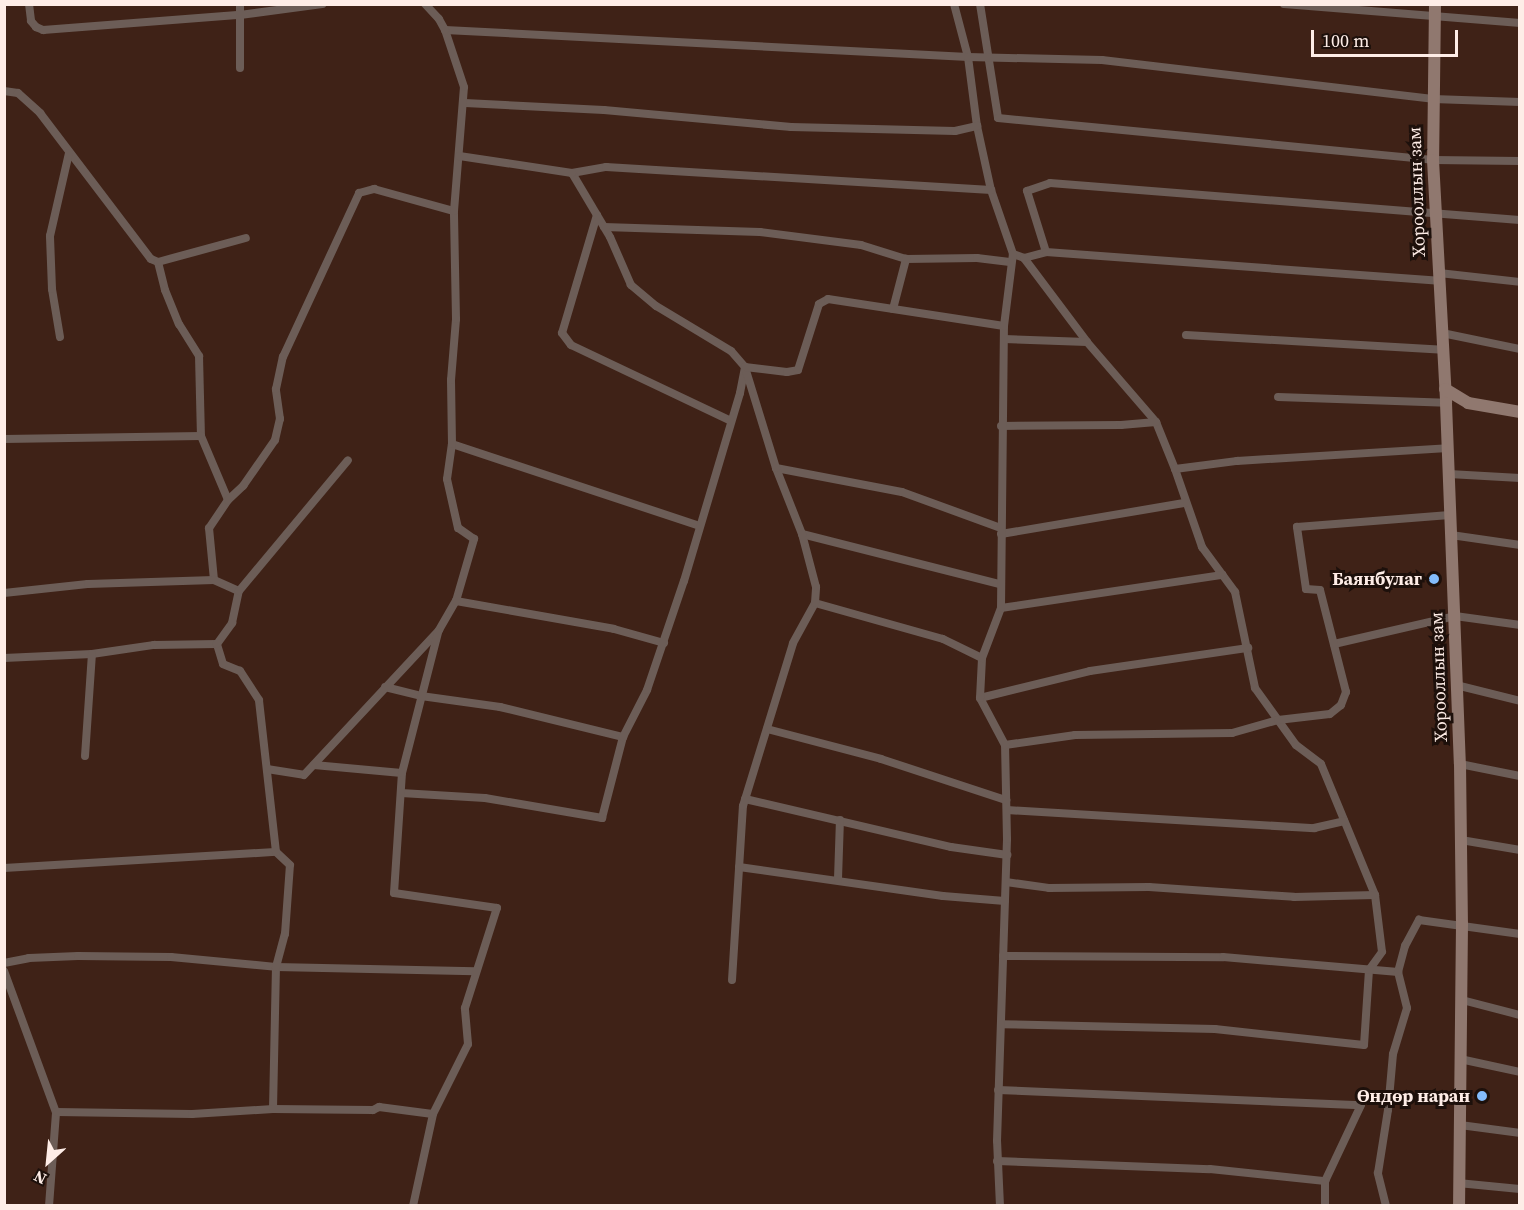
<!DOCTYPE html>
<html>
<head>
<meta charset="utf-8">
<style>
  body { margin:0 }
  #map { position:relative; width:1524px; height:1210px; overflow:hidden; background:#3f2217; font-family:"Source Serif 4",serif }
  div>[style] { position:absolute }
  [style*='--x'] { left:calc(var(--x)*1px); top:calc(var(--y)*1px); width:calc(var(--w)*1px); rotate:calc(var(--a)*1deg) }
  .street>* { height:8px; margin:-4px; padding:0 4px; transform-origin:4px; border-radius:4px; background:#6c5d57 }
  .secondary>* { height:12px; margin:-6px; padding:0 6px; transform-origin:6px; border-radius:6px; background:#90786f }
  .dots>* { width:16px; height:16px; translate:-50% -50%; box-sizing:border-box; border:3px solid #1d100b; border-radius:50% }
  span { translate:-50% -50%; white-space:nowrap; text-align:center; line-height:1.15; -webkit-text-stroke:6px #1d100b; paint-order:stroke }
  .street-label { font-size:18px; color:#feede7 }
  .poi-label { font-size:18px; color:#feede7; font-weight:700 }
  .right { translate:-100% -50%; text-align:right }
  .frame { position:absolute; inset:0; border:6px solid #feede7; pointer-events:none }
  .north { position:absolute; left:18px; top:1132px; width:60px; height:60px; -webkit-text-stroke:4px #1d100b; paint-order:stroke; rotate:207deg; font-size:16px; font-weight:700; line-height:24px; text-align:center; color:#feede7 }
  .north::after { content:''; display:block; margin:auto; width:21px; height:27px; background:#feede7; clip-path:polygon(50% 0,100% 100%,50% 72%,0 100%) }
  .scale { position:absolute; left:1311px; top:30px; width:147px; height:27px; box-sizing:border-box; border:3px solid #feede7; border-top:0; padding-left:8px; font-size:18px; line-height:21px; white-space:nowrap; color:#feede7; -webkit-text-stroke:4px #1d100b; paint-order:stroke }
</style>
</head>
<body>
<div id="map">
  <div class="street">
    <div style="--x:29;--y:4;--w:17;--a:83"></div>
    <div style="--x:31;--y:21;--w:8;--a:50"></div>
    <div style="--x:36;--y:27;--w:8;--a:23"></div>
    <div style="--x:43;--y:30;--w:198;--a:-4.4"></div>
    <div style="--x:240;--y:15;--w:83;--a:-7.6"></div>
    <div style="--x:240;--y:4;--w:64;--a:90"></div>
    <div style="--x:954;--y:4;--w:55;--a:75.2"></div>
    <div style="--x:968;--y:57;--w:70;--a:82.6"></div>
    <div style="--x:977;--y:126;--w:66;--a:77.7"></div>
    <div style="--x:991;--y:190;--w:68;--a:71"></div>
    <div style="--x:1013;--y:254;--w:12;--a:20"></div>
    <div style="--x:1024;--y:258;--w:105;--a:53.1"></div>
    <div style="--x:1087;--y:342;--w:106;--a:49.2"></div>
    <div style="--x:1156;--y:422;--w:51;--a:68"></div>
    <div style="--x:1175;--y:469;--w:83;--a:70.9"></div>
    <div style="--x:1202;--y:547;--w:56;--a:53.7"></div>
    <div style="--x:1235;--y:592;--w:98;--a:78.2"></div>
    <div style="--x:1255;--y:688;--w:70;--a:54.3"></div>
    <div style="--x:1296;--y:745;--w:31;--a:37"></div>
    <div style="--x:1321;--y:764;--w:142;--a:67.6"></div>
    <div style="--x:1375;--y:895;--w:57;--a:83"></div>
    <div style="--x:1382;--y:952;--w:22;--a:126"></div>
    <div style="--x:1369;--y:970;--w:75;--a:93.8"></div>
    <div style="--x:1364;--y:1045;--w:150;--a:-173.9"></div>
    <div style="--x:1215;--y:1029;--w:214;--a:-178.7"></div>
    <div style="--x:980;--y:4;--w:115;--a:81"></div>
    <div style="--x:998;--y:118;--w:437;--a:5.5"></div>
    <div style="--x:1433;--y:160;--w:87;--a:0.7"></div>
    <div style="--x:1284;--y:4;--w:237;--a:4.6"></div>
    <div style="--x:445;--y:30;--w:524;--a:2.96"></div>
    <div style="--x:968;--y:57;--w:134;--a:1.3"></div>
    <div style="--x:1102;--y:60;--w:333;--a:6.7"></div>
    <div style="--x:1433;--y:99;--w:87;--a:2"></div>
    <div style="--x:4;--y:91;--w:14;--a:8"></div>
    <div style="--x:18;--y:93;--w:30;--a:42"></div>
    <div style="--x:40;--y:113;--w:183;--a:52.8"></div>
    <div style="--x:151;--y:259;--w:8;--a:23"></div>
    <div style="--x:158;--y:262;--w:29;--a:76"></div>
    <div style="--x:165;--y:290;--w:37;--a:68"></div>
    <div style="--x:179;--y:324;--w:38;--a:58"></div>
    <div style="--x:199;--y:356;--w:80;--a:88.6"></div>
    <div style="--x:201;--y:436;--w:69;--a:67.1"></div>
    <div style="--x:228;--y:500;--w:34;--a:124"></div>
    <div style="--x:209;--y:528;--w:52;--a:84.5"></div>
    <div style="--x:465;--y:103;--w:139;--a:2.9"></div>
    <div style="--x:604;--y:110;--w:188;--a:5.2"></div>
    <div style="--x:791;--y:127;--w:164;--a:1.4"></div>
    <div style="--x:955;--y:131;--w:23;--a:-13"></div>
    <div style="--x:572;--y:173;--w:35;--a:-10"></div>
    <div style="--x:606;--y:167;--w:386;--a:3.4"></div>
    <div style="--x:597;--y:215;--w:123;--a:106.5"></div>
    <div style="--x:562;--y:333;--w:15;--a:53"></div>
    <div style="--x:571;--y:345;--w:177;--a:25.4"></div>
    <div style="--x:604;--y:227;--w:156;--a:1.8"></div>
    <div style="--x:760;--y:232;--w:102;--a:7.3"></div>
    <div style="--x:861;--y:245;--w:47;--a:17.3"></div>
    <div style="--x:906;--y:259;--w:71;--a:-0.8"></div>
    <div style="--x:977;--y:258;--w:33;--a:7"></div>
    <div style="--x:1046;--y:252;--w:64;--a:-107.3"></div>
    <div style="--x:1027;--y:191;--w:24;--a:-19"></div>
    <div style="--x:1050;--y:183;--w:471;--a:4.5"></div>
    <div style="--x:1024;--y:258;--w:23;--a:-15"></div>
    <div style="--x:1046;--y:252;--w:394;--a:4.2"></div>
    <div style="--x:158;--y:262;--w:91;--a:-15.3"></div>
    <div style="--x:1439;--y:273;--w:81;--a:6.3"></div>
    <div style="--x:893;--y:309;--w:52;--a:-75.4"></div>
    <div style="--x:1442;--y:333;--w:80;--a:11.6"></div>
    <div style="--x:1186;--y:335;--w:257;--a:3.3"></div>
    <div style="--x:60;--y:337;--w:49;--a:-99.5"></div>
    <div style="--x:52;--y:289;--w:53;--a:-92.2"></div>
    <div style="--x:50;--y:236;--w:85;--a:-77.1"></div>
    <div style="--x:1004;--y:339;--w:83;--a:2.1"></div>
    <div style="--x:1278;--y:397;--w:168;--a:2"></div>
    <div style="--x:1001;--y:426;--w:120;--a:-0.5"></div>
    <div style="--x:1121;--y:425;--w:35;--a:-5"></div>
    <div style="--x:4;--y:439;--w:197;--a:-0.9"></div>
    <div style="--x:452;--y:444;--w:261;--a:18.3"></div>
    <div style="--x:776;--y:468;--w:128;--a:10.8"></div>
    <div style="--x:902;--y:492;--w:105;--a:20"></div>
    <div style="--x:1175;--y:469;--w:63;--a:-7.4"></div>
    <div style="--x:1237;--y:461;--w:211;--a:-3.5"></div>
    <div style="--x:1449;--y:474;--w:71;--a:3.2"></div>
    <div style="--x:228;--y:500;--w:21;--a:-43"></div>
    <div style="--x:243;--y:486;--w:56;--a:-55.2"></div>
    <div style="--x:275;--y:440;--w:22;--a:-77"></div>
    <div style="--x:280;--y:419;--w:30;--a:-98"></div>
    <div style="--x:276;--y:389;--w:33;--a:-78"></div>
    <div style="--x:283;--y:357;--w:181;--a:-65.1"></div>
    <div style="--x:359;--y:193;--w:16;--a:-15"></div>
    <div style="--x:374;--y:189;--w:83;--a:15.4"></div>
    <div style="--x:802;--y:534;--w:204;--a:14.2"></div>
    <div style="--x:1001;--y:534;--w:187;--a:-9.6"></div>
    <div style="--x:1451;--y:535;--w:70;--a:8.2"></div>
    <div style="--x:4;--y:593;--w:84;--a:-6.1"></div>
    <div style="--x:88;--y:584;--w:126;--a:-1.8"></div>
    <div style="--x:214;--y:580;--w:27;--a:24"></div>
    <div style="--x:456;--y:601;--w:160;--a:10"></div>
    <div style="--x:614;--y:629;--w:52;--a:15.6"></div>
    <div style="--x:815;--y:603;--w:133;--a:15.7"></div>
    <div style="--x:943;--y:639;--w:43;--a:26"></div>
    <div style="--x:1001;--y:608;--w:224;--a:-8.5"></div>
    <div style="--x:1334;--y:644;--w:124;--a:-13"></div>
    <div style="--x:1455;--y:616;--w:66;--a:7.9"></div>
    <div style="--x:4;--y:658;--w:88;--a:-2.6"></div>
    <div style="--x:92;--y:654;--w:63;--a:-8.3"></div>
    <div style="--x:154;--y:645;--w:63;--a:-0.9"></div>
    <div style="--x:1456;--y:685;--w:66;--a:14"></div>
    <div style="--x:385;--y:687;--w:37;--a:14"></div>
    <div style="--x:421;--y:696;--w:80;--a:7.9"></div>
    <div style="--x:500;--y:707;--w:127;--a:13.7"></div>
    <div style="--x:980;--y:698;--w:113;--a:-13.8"></div>
    <div style="--x:1090;--y:671;--w:160;--a:-8.3"></div>
    <div style="--x:767;--y:729;--w:118;--a:14.7"></div>
    <div style="--x:881;--y:759;--w:132;--a:18.2"></div>
    <div style="--x:1005;--y:745;--w:71;--a:-8.1"></div>
    <div style="--x:1075;--y:735;--w:157;--a:-0.7"></div>
    <div style="--x:1232;--y:733;--w:48;--a:-15.8"></div>
    <div style="--x:1278;--y:720;--w:52;--a:-6.6"></div>
    <div style="--x:1330;--y:714;--w:14;--a:-39"></div>
    <div style="--x:1341;--y:705;--w:14;--a:-69"></div>
    <div style="--x:1346;--y:692;--w:105;--a:-104.3"></div>
    <div style="--x:1320;--y:590;--w:14;--a:-176"></div>
    <div style="--x:1306;--y:589;--w:63;--a:-98.3"></div>
    <div style="--x:1297;--y:527;--w:153;--a:-4.5"></div>
    <div style="--x:85;--y:756;--w:102;--a:-86.1"></div>
    <div style="--x:1460;--y:764;--w:61;--a:11.3"></div>
    <div style="--x:314;--y:765;--w:88;--a:5.2"></div>
    <div style="--x:267;--y:769;--w:37;--a:9"></div>
    <div style="--x:304;--y:775;--w:198;--a:-47"></div>
    <div style="--x:439;--y:630;--w:34;--a:-60"></div>
    <div style="--x:456;--y:601;--w:65;--a:-73.8"></div>
    <div style="--x:474;--y:539;--w:19;--a:-145"></div>
    <div style="--x:458;--y:528;--w:50;--a:-102.7"></div>
    <div style="--x:447;--y:479;--w:35;--a:-82"></div>
    <div style="--x:452;--y:444;--w:64;--a:-90.9"></div>
    <div style="--x:451;--y:380;--w:61;--a:-85.3"></div>
    <div style="--x:456;--y:319;--w:108;--a:-91.1"></div>
    <div style="--x:454;--y:211;--w:124;--a:-85.4"></div>
    <div style="--x:464;--y:87;--w:60;--a:-108.4"></div>
    <div style="--x:445;--y:30;--w:13;--a:-119"></div>
    <div style="--x:439;--y:19;--w:21;--a:-133"></div>
    <div style="--x:401;--y:793;--w:84;--a:3.4"></div>
    <div style="--x:485;--y:798;--w:119;--a:9.7"></div>
    <div style="--x:602;--y:818;--w:84;--a:-75.5"></div>
    <div style="--x:623;--y:737;--w:53;--a:-62.9"></div>
    <div style="--x:647;--y:690;--w:115;--a:-71.3"></div>
    <div style="--x:684;--y:581;--w:196;--a:-73.4"></div>
    <div style="--x:740;--y:393;--w:26;--a:-79"></div>
    <div style="--x:745;--y:367;--w:21;--a:-131"></div>
    <div style="--x:731;--y:351;--w:87;--a:-149"></div>
    <div style="--x:656;--y:306;--w:33;--a:-140"></div>
    <div style="--x:631;--y:285;--w:52;--a:-113.6"></div>
    <div style="--x:610;--y:237;--w:74;--a:-120.7"></div>
    <div style="--x:572;--y:173;--w:114;--a:-171.4"></div>
    <div style="--x:745;--y:799;--w:212;--a:13.1"></div>
    <div style="--x:951;--y:847;--w:57;--a:8.1"></div>
    <div style="--x:1007;--y:810;--w:308;--a:3.4"></div>
    <div style="--x:1314;--y:828;--w:31;--a:-13"></div>
    <div style="--x:1461;--y:840;--w:60;--a:9.6"></div>
    <div style="--x:739;--y:867;--w:206;--a:8.1"></div>
    <div style="--x:943;--y:896;--w:62;--a:4.6"></div>
    <div style="--x:4;--y:868;--w:272;--a:-3.4"></div>
    <div style="--x:838;--y:879;--w:59;--a:-88.1"></div>
    <div style="--x:1006;--y:882;--w:43;--a:7.9"></div>
    <div style="--x:1049;--y:888;--w:100;--a:-0.6"></div>
    <div style="--x:1149;--y:887;--w:145;--a:3.9"></div>
    <div style="--x:1294;--y:897;--w:81;--a:-1.4"></div>
    <div style="--x:1003;--y:956;--w:220;--a:0.3"></div>
    <div style="--x:1223;--y:957;--w:176;--a:4.9"></div>
    <div style="--x:4;--y:963;--w:25;--a:-11"></div>
    <div style="--x:29;--y:958;--w:49;--a:-2.3"></div>
    <div style="--x:78;--y:956;--w:93;--a:0.6"></div>
    <div style="--x:171;--y:957;--w:105;--a:5.4"></div>
    <div style="--x:276;--y:967;--w:199;--a:1.2"></div>
    <div style="--x:4;--y:971;--w:150;--a:69.8"></div>
    <div style="--x:732;--y:980;--w:174;--a:-86.4"></div>
    <div style="--x:743;--y:806;--w:170;--a:-72.9"></div>
    <div style="--x:793;--y:643;--w:46;--a:-61.2"></div>
    <div style="--x:815;--y:603;--w:16;--a:-86"></div>
    <div style="--x:816;--y:587;--w:55;--a:-104.8"></div>
    <div style="--x:802;--y:534;--w:71;--a:-111.5"></div>
    <div style="--x:776;--y:468;--w:106;--a:-107.1"></div>
    <div style="--x:745;--y:367;--w:42;--a:6.8"></div>
    <div style="--x:787;--y:372;--w:11;--a:-10"></div>
    <div style="--x:798;--y:370;--w:69;--a:-72.3"></div>
    <div style="--x:819;--y:304;--w:10;--a:-29"></div>
    <div style="--x:828;--y:299;--w:178;--a:8.7"></div>
    <div style="--x:1462;--y:1000;--w:60;--a:14.5"></div>
    <div style="--x:1460;--y:1059;--w:61;--a:12.2"></div>
    <div style="--x:998;--y:1090;--w:363;--a:2.4"></div>
    <div style="--x:1361;--y:1105;--w:84;--a:115.3"></div>
    <div style="--x:273;--y:1109;--w:142;--a:-88.8"></div>
    <div style="--x:276;--y:967;--w:34;--a:-75"></div>
    <div style="--x:285;--y:934;--w:69;--a:-85.9"></div>
    <div style="--x:290;--y:865;--w:19;--a:-137"></div>
    <div style="--x:276;--y:852;--w:153;--a:-96.4"></div>
    <div style="--x:259;--y:700;--w:35;--a:-123"></div>
    <div style="--x:240;--y:671;--w:18;--a:-158"></div>
    <div style="--x:223;--y:664;--w:21;--a:-107"></div>
    <div style="--x:217;--y:644;--w:26;--a:-54"></div>
    <div style="--x:232;--y:623;--w:33;--a:-78"></div>
    <div style="--x:239;--y:591;--w:170;--a:-50.2"></div>
    <div style="--x:1460;--y:1125;--w:61;--a:7.6"></div>
    <div style="--x:997;--y:1161;--w:213;--a:2.2"></div>
    <div style="--x:1210;--y:1169;--w:116;--a:6"></div>
    <div style="--x:1325;--y:1181;--w:25;--a:90"></div>
    <div style="--x:1458;--y:1183;--w:62;--a:5.5"></div>
    <div style="--x:49;--y:1206;--w:94;--a:-85.7"></div>
    <div style="--x:56;--y:1112;--w:136;--a:0.8"></div>
    <div style="--x:192;--y:1114;--w:81;--a:-3.5"></div>
    <div style="--x:273;--y:1109;--w:100;--a:0.6"></div>
    <div style="--x:373;--y:1110;--w:7;--a:-27"></div>
    <div style="--x:379;--y:1107;--w:54;--a:7.4"></div>
    <div style="--x:413;--y:1206;--w:94;--a:-77.7"></div>
    <div style="--x:433;--y:1114;--w:78;--a:-63.4"></div>
    <div style="--x:468;--y:1044;--w:36;--a:-95"></div>
    <div style="--x:465;--y:1008;--w:105;--a:-72.3"></div>
    <div style="--x:497;--y:908;--w:104;--a:-171.7"></div>
    <div style="--x:394;--y:893;--w:120;--a:-86.2"></div>
    <div style="--x:402;--y:773;--w:145;--a:-75.6"></div>
    <div style="--x:1000;--y:1206;--w:65;--a:-92.6"></div>
    <div style="--x:997;--y:1141;--w:302;--a:-88.1"></div>
    <div style="--x:1007;--y:839;--w:94;--a:-91.2"></div>
    <div style="--x:1005;--y:745;--w:53;--a:-118"></div>
    <div style="--x:980;--y:698;--w:40;--a:-87.1"></div>
    <div style="--x:982;--y:658;--w:53;--a:-69.2"></div>
    <div style="--x:1001;--y:608;--w:282;--a:-89.4"></div>
    <div style="--x:1004;--y:326;--w:73;--a:-82.9"></div>
    <div style="--x:1386;--y:1206;--w:34;--a:-104"></div>
    <div style="--x:1378;--y:1173;--w:64;--a:-81"></div>
    <div style="--x:1388;--y:1110;--w:56;--a:-84.9"></div>
    <div style="--x:1393;--y:1054;--w:48;--a:-73.1"></div>
    <div style="--x:1407;--y:1008;--w:37;--a:-104"></div>
    <div style="--x:1398;--y:972;--w:27;--a:-75"></div>
    <div style="--x:1405;--y:946;--w:30;--a:-62"></div>
    <div style="--x:1419;--y:920;--w:102;--a:7.9"></div>
  </div>
  <div class="secondary">
    <div style="--x:1435;--y:4;--w:156;--a:90.7"></div>
    <div style="--x:1433;--y:160;--w:243;--a:86.9"></div>
    <div style="--x:1446;--y:403;--w:361;--a:87.8"></div>
    <div style="--x:1460;--y:764;--w:160;--a:89.3"></div>
    <div style="--x:1462;--y:924;--w:282;--a:90.6"></div>
    <div style="--x:1445;--y:389;--w:27;--a:31"></div>
    <div style="--x:1468;--y:403;--w:53;--a:9.8"></div>
  </div>
  <div class="dots">
    <div style="left:1434px;top:579px;background:#83bcfb"></div>
    <div style="left:1482px;top:1096px;background:#83bcfb"></div>
  </div>
  <div class="street-label">
    <span style="left:1417px;top:192px;rotate:-92deg">Хорооллын зам</span>
    <span style="left:1439px;top:677px;rotate:-92deg">Хорооллын зам</span>
  </div>
  <div class="poi-label">
    <span class="right" style="left:1422px;top:579px">Баянбулаг</span>
    <span class="right" style="left:1470px;top:1096px">Өндөр наран</span>
  </div>
  <div class="frame"></div>
  <div class="north">N</div>
  <div class="scale">100 m</div>
</div>
</body>
</html>
